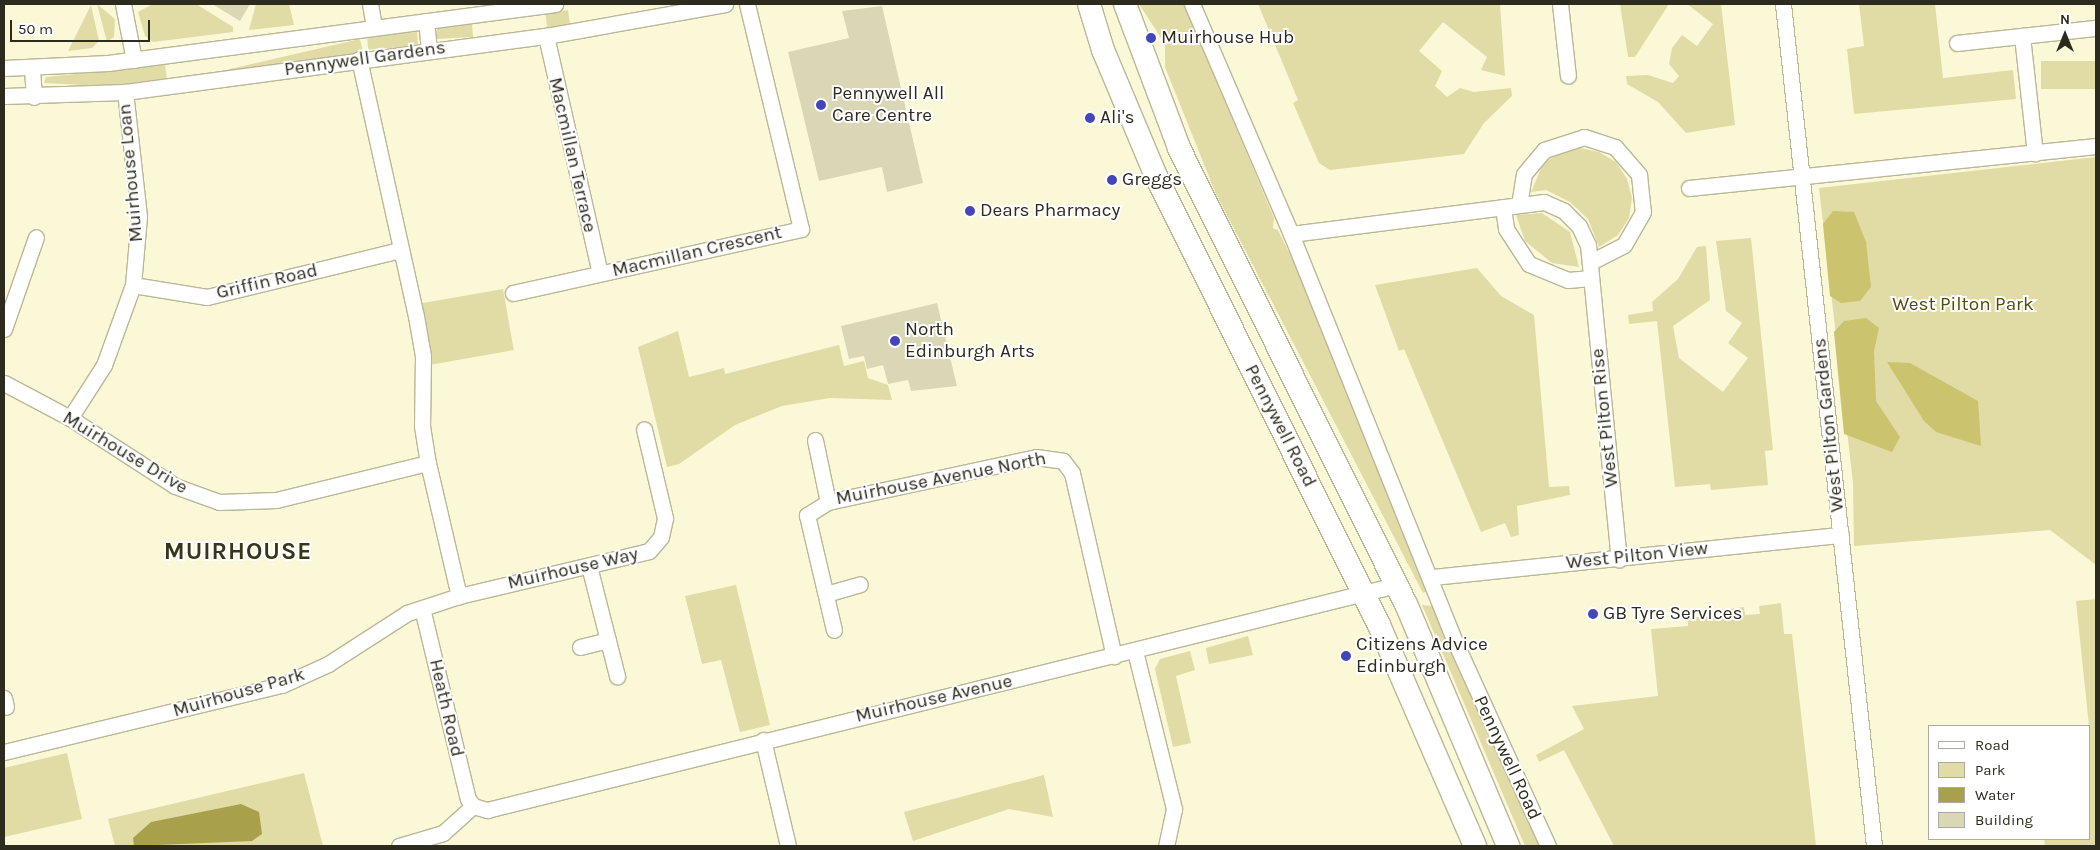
<!DOCTYPE html>
<html>
<head>
<meta charset="utf-8">
<style>
  body { margin:0 }
  #map { position:relative; width:2100px; height:850px; overflow:hidden; background:#fbf8d7; font-family:Karla,sans-serif }
  div>[style] { position:absolute }
  [style*='--x'] { left:calc(var(--x)*1px); top:calc(var(--y)*1px); width:calc(var(--w)*1px); rotate:calc(var(--a)*1deg) }
  .green>* { inset:0; background:#e1dba6; transform-origin:0 0 }
  .forest>* { inset:0; background:#ccc36f }
  .water>* { inset:0; background:#a9a04c }
  .building>* { inset:0; background:#dad7b7 }
  .roads { filter:drop-shadow(1px 0 #bab797) drop-shadow(-1px 0 #bab797) drop-shadow(0 1px #bab797) drop-shadow(0 -1px #bab797) }
  .street>* { height:15px; margin:-7.5px; padding:0 7.5px; transform-origin:7.5px; border-radius:7.5px; background:#fff }
  .secondary>* { height:22px; margin:-11px; padding:0 11px; transform-origin:11px; border-radius:11px; background:#fff }
  .dots>* { width:14px; height:14px; translate:-50% -50%; box-sizing:border-box; border:2px solid #fff; border-radius:50% }
  span { translate:-50% -50%; white-space:nowrap; text-align:center; line-height:1.15; -webkit-text-stroke:4px #fff; paint-order:stroke }
  .poi-label { font-size:19px; color:#2c2b1e }
  .left { translate:0 -50%; text-align:left }
  .street-label { font-size:19px; color:#2c2b1e }
  .park-label { font-size:19px; color:#524b07 }
  .district-label { font-size:24px; color:#383519; font-weight:700; letter-spacing:1px }
  .frame { position:absolute; inset:0; border:5px solid #2c2b1e; pointer-events:none }
  .legend { position:absolute; left:1928px; top:725px; width:162px; height:115px; box-sizing:border-box; background:#fff; border:1px solid #abaaa5; margin:0; padding:6px 9px; list-style:none; font-size:15px; color:#2c2b1e }
  .legend li { display:flex; align-items:center; gap:10px; height:25px }
  .legend b { width:25px; border:1px solid #abaaa5 }
  .north { position:absolute; left:2040px; top:10px; width:50px; height:50px; -webkit-text-stroke:4px #fff; paint-order:stroke; rotate:0deg; font-size:14px; font-weight:700; line-height:20px; text-align:center; color:#2c2b1e }
  .north::after { content:''; display:block; margin:auto; width:18px; height:22px; background:#2c2b1e; clip-path:polygon(50% 0,100% 100%,50% 72%,0 100%) }
  .scale { position:absolute; left:10px; top:20px; width:140px; height:22px; box-sizing:border-box; border:2px solid #2c2b1e; border-top:0; padding-left:6px; font-size:15px; line-height:18px; white-space:nowrap; color:#2c2b1e; -webkit-text-stroke:4px #fff; paint-order:stroke }
</style>
</head>
<body>
<div id="map">
  <div class="green">
    <div style="clip-path:polygon(97px 4px,115px 19px,114px 37px,107px 42px)"></div>
    <div style="clip-path:polygon(153px 4px,196px 4px,233px 27px,233px 32px,153px 42px,145px 36px,138px 12px)"></div>
    <div style="clip-path:polygon(256px 4px,289px 4px,294px 25px,249px 30px)"></div>
    <div style="clip-path:polygon(1139px 4px,1184px 4px,1274px 218px,1273px 228px,1278px 230px,1318px 312px,1427px 591px,1423px 593px,1216px 194px,1165px 67px,1165px 44px)"></div>
    <div style="clip-path:polygon(1258px 4px,1500px 4px,1505px 76px,1481px 70px,1487px 57px,1443px 22px,1419px 51px,1442px 71px,1435px 86px,1447px 97px,1460px 88px,1474px 92px,1511px 88px,1512px 96px,1484px 123px,1464px 154px,1330px 170px,1319px 163px,1293px 103px,1298px 100px)"></div>
    <div style="clip-path:polygon(1620px 4px,1669px 4px,1635px 57px,1628px 57px)"></div>
    <div style="clip-path:polygon(1687px 4px,1721px 4px,1735px 125px,1686px 133px,1658px 102px,1627px 84px,1626px 76px,1648px 75px,1673px 83px,1679px 76px,1669px 64px,1672px 48px,1682px 35px,1697px 46px,1713px 24px)"></div>
    <div style="clip-path:polygon(1859px 4px,1935px 4px,1943px 78px,2013px 70px,2016px 99px,1854px 114px,1847px 49px,1864px 46px)"></div>
    <div style="clip-path:polygon(91px 5px,99px 41px,92px 48px,68px 51px)"></div>
    <div style="left:568px;top:10px;width:15px;height:23px;rotate:82deg"></div>
    <div style="clip-path:polygon(472px 24px,473px 37px,435px 39px,437px 29px)"></div>
    <div style="left:417px;top:32px;width:14px;height:50px;rotate:86deg"></div>
    <div style="left:360px;top:39px;width:13px;height:190px;rotate:77deg"></div>
    <div style="left:2096px;top:61px;width:28px;height:55px;rotate:90deg"></div>
    <div style="clip-path:polygon(165px 65px,167px 79px,105px 86px,44px 83px,46px 77px)"></div>
    <div style="clip-path:polygon(1580px 148px,1599px 152px,1616px 162px,1627px 179px,1632px 198px,1629px 218px,1618px 235px,1599px 247px,1588px 219px,1570px 202px,1546px 190px,1531px 192px,1543px 164px,1560px 152px)"></div>
    <div style="clip-path:polygon(2096px 157px,2096px 565px,2050px 530px,1854px 546px,1853px 483px,1819px 188px)"></div>
    <div style="clip-path:polygon(1542px 213px,1570px 232px,1579px 267px,1552px 263px,1525px 241px,1516px 215px)"></div>
    <div style="clip-path:polygon(1751px 238px,1773px 450px,1765px 451px,1768px 485px,1711px 490px,1710px 484px,1675px 487px,1657px 321px,1629px 324px,1628px 315px,1653px 311px,1652px 302px,1678px 279px,1697px 247px,1706px 246px,1710px 300px,1673px 326px,1679px 358px,1723px 392px,1748px 358px,1728px 343px,1742px 323px,1726px 311px,1716px 241px)"></div>
    <div style="clip-path:polygon(1477px 268px,1501px 296px,1534px 315px,1549px 487px,1569px 486px,1570px 495px,1517px 506px,1519px 535px,1511px 537px,1505px 523px,1481px 532px,1404px 349px,1399px 351px,1375px 285px)"></div>
    <div style="left:503px;top:289px;width:62px;height:87px;rotate:80deg"></div>
    <div style="clip-path:polygon(678px 331px,689px 377px,724px 368px,725px 374px,839px 345px,844px 366px,864px 361px,868px 378px,888px 385px,892px 400px,830px 398px,782px 406px,735px 425px,679px 464px,667px 467px,638px 347px)"></div>
    <div style="clip-path:polygon(736px 585px,770px 725px,740px 732px,721px 660px,702px 664px,685px 596px)"></div>
    <div style="clip-path:polygon(2096px 599px,2096px 846px,2045px 846px,2044px 839px,2089px 839px,2089px 726px,2076px 601px)"></div>
    <div style="clip-path:polygon(1781px 603px,1784px 634px,1792px 634px,1816px 846px,1614px 846px,1564px 750px,1539px 762px,1536px 755px,1584px 729px,1572px 706px,1658px 696px,1651px 629px,1688px 626px,1688px 618px,1720px 615px,1720px 610px,1744px 607px,1745px 615px,1760px 614px,1759px 606px)"></div>
    <div style="clip-path:polygon(1422px 605px,1432px 606px,1540px 846px,1525px 846px)"></div>
    <div style="clip-path:polygon(1248px 636px,1253px 655px,1209px 664px,1206px 648px)"></div>
    <div style="clip-path:polygon(1190px 651px,1195px 670px,1176px 676px,1191px 743px,1173px 747px,1155px 669px,1160px 659px)"></div>
    <div style="clip-path:polygon(67px 753px,82px 819px,4px 837px,4px 768px)"></div>
    <div style="clip-path:polygon(304px 773px,323px 846px,115px 846px,108px 819px)"></div>
    <div style="clip-path:polygon(1044px 775px,1053px 817px,1009px 809px,913px 841px,904px 812px)"></div>
  </div>
  <div class="forest">
    <div style="clip-path:polygon(1833px 211px,1854px 212px,1866px 242px,1871px 287px,1860px 301px,1841px 303px,1830px 296px,1823px 224px)"></div>
    <div style="clip-path:polygon(1866px 318px,1879px 328px,1874px 351px,1876px 401px,1900px 437px,1892px 452px,1844px 434px,1834px 332px,1844px 321px)"></div>
    <div style="clip-path:polygon(1887px 362px,1910px 363px,1978px 401px,1981px 446px,1936px 432px,1924px 421px)"></div>
  </div>
  <div class="water">
    <div style="clip-path:polygon(241px 804px,259px 812px,262px 834px,252px 841px,134px 846px,133px 838px,151px 822px)"></div>
  </div>
  <div class="building">
    <div style="clip-path:polygon(212px 4px,250px 4px,240px 21px)"></div>
    <div style="clip-path:polygon(882px 6px,923px 183px,887px 192px,882px 167px,819px 181px,788px 52px,849px 38px,842px 11px)"></div>
    <div style="clip-path:polygon(937px 303px,957px 386px,911px 391px,908px 380px,888px 384px,883px 365px,867px 369px,864px 356px,849px 359px,841px 326px)"></div>
  </div>
  <div class="roads">
    <div class="street">
      <div style="--x:123;--y:4;--w:57;--a:78.9"></div>
      <div style="--x:370;--y:4;--w:23;--a:80"></div>
      <div style="--x:1192;--y:4;--w:250;--a:66.7"></div>
      <div style="--x:1291;--y:234;--w:442;--a:68.1"></div>
      <div style="--x:1456;--y:644;--w:222;--a:65.5"></div>
      <div style="--x:1560;--y:4;--w:72;--a:83.7"></div>
      <div style="--x:1783;--y:4;--w:847;--a:83.83"></div>
      <div style="--x:426;--y:21;--w:29;--a:84"></div>
      <div style="--x:546;--y:36;--w:243;--a:77.2"></div>
      <div style="--x:2022;--y:36;--w:118;--a:83.7"></div>
      <div style="--x:1957;--y:43;--w:140;--a:-6.2"></div>
      <div style="--x:359;--y:59;--w:263;--a:77.5"></div>
      <div style="--x:416;--y:316;--w:41;--a:80.1"></div>
      <div style="--x:423;--y:356;--w:70;--a:90.8"></div>
      <div style="--x:422;--y:426;--w:37;--a:81"></div>
      <div style="--x:428;--y:463;--w:137;--a:76.9"></div>
      <div style="--x:4;--y:68;--w:104;--a:-2.8"></div>
      <div style="--x:108;--y:63;--w:451;--a:-7.5"></div>
      <div style="--x:32;--y:69;--w:28;--a:86"></div>
      <div style="--x:4;--y:96;--w:121;--a:-1.9"></div>
      <div style="--x:125;--y:92;--w:425;--a:-7.6"></div>
      <div style="--x:546;--y:36;--w:182;--a:-10.1"></div>
      <div style="--x:1689;--y:188;--w:409;--a:-5.9"></div>
      <div style="--x:1519;--y:205;--w:31;--a:-81"></div>
      <div style="--x:1524;--y:174;--w:31;--a:-50"></div>
      <div style="--x:1544;--y:150;--w:42;--a:-18"></div>
      <div style="--x:1584;--y:137;--w:33;--a:18"></div>
      <div style="--x:1615;--y:147;--w:37;--a:49"></div>
      <div style="--x:1639;--y:175;--w:37;--a:84"></div>
      <div style="--x:1643;--y:212;--w:38;--a:120"></div>
      <div style="--x:1624;--y:245;--w:38;--a:153"></div>
      <div style="--x:1503;--y:207;--w:22;--a:82"></div>
      <div style="--x:1506;--y:229;--w:42;--a:56.7"></div>
      <div style="--x:1529;--y:264;--w:42;--a:22.3"></div>
      <div style="--x:1568;--y:280;--w:23;--a:-5"></div>
      <div style="--x:1291;--y:234;--w:255;--a:-7.2"></div>
      <div style="--x:1544;--y:202;--w:22;--a:24"></div>
      <div style="--x:1564;--y:211;--w:21;--a:45"></div>
      <div style="--x:1579;--y:226;--w:21;--a:65"></div>
      <div style="--x:1588;--y:245;--w:316;--a:84.4"></div>
      <div style="--x:133;--y:285;--w:75;--a:9.2"></div>
      <div style="--x:207;--y:297;--w:199;--a:-13.7"></div>
      <div style="--x:513;--y:293;--w:295;--a:-12.5"></div>
      <div style="--x:801;--y:229;--w:231;--a:-103.5"></div>
      <div style="--x:4;--y:329;--w:97;--a:-70.8"></div>
      <div style="--x:4;--y:383;--w:75;--a:27.9"></div>
      <div style="--x:70;--y:418;--w:125;--a:32.9"></div>
      <div style="--x:175;--y:486;--w:47;--a:20"></div>
      <div style="--x:219;--y:502;--w:57;--a:-2"></div>
      <div style="--x:276;--y:500;--w:156;--a:-13.7"></div>
      <div style="--x:70;--y:418;--w:63;--a:-57.3"></div>
      <div style="--x:104;--y:365;--w:85;--a:-70.1"></div>
      <div style="--x:133;--y:285;--w:69;--a:-85"></div>
      <div style="--x:139;--y:216;--w:125;--a:-96.4"></div>
      <div style="--x:815;--y:440;--w:63;--a:78.2"></div>
      <div style="--x:828;--y:502;--w:213;--a:-12.2"></div>
      <div style="--x:1036;--y:457;--w:27;--a:8"></div>
      <div style="--x:1063;--y:461;--w:15;--a:53"></div>
      <div style="--x:1072;--y:473;--w:188;--a:77.1"></div>
      <div style="--x:828;--y:502;--w:25;--a:148"></div>
      <div style="--x:807;--y:515;--w:118;--a:76.8"></div>
      <div style="--x:589;--y:566;--w:114;--a:75.7"></div>
      <div style="--x:1433;--y:577;--w:410;--a:-5.9"></div>
      <div style="--x:826;--y:594;--w:35;--a:-16"></div>
      <div style="--x:422;--y:608;--w:196;--a:76.5"></div>
      <div style="--x:468;--y:799;--w:9;--a:54"></div>
      <div style="--x:473;--y:806;--w:15;--a:16"></div>
      <div style="--x:487;--y:810;--w:936;--a:-13.9"></div>
      <div style="--x:580;--y:647;--w:29;--a:-14"></div>
      <div style="--x:1135;--y:651;--w:163;--a:76.1"></div>
      <div style="--x:1174;--y:809;--w:38;--a:102"></div>
      <div style="--x:4;--y:698;--w:9;--a:77"></div>
      <div style="--x:763;--y:740;--w:109;--a:76.7"></div>
      <div style="--x:4;--y:752;--w:286;--a:-13.6"></div>
      <div style="--x:282;--y:685;--w:51;--a:-24.5"></div>
      <div style="--x:328;--y:664;--w:94;--a:-32.8"></div>
      <div style="--x:407;--y:613;--w:55;--a:-18.1"></div>
      <div style="--x:459;--y:596;--w:195;--a:-13.3"></div>
      <div style="--x:649;--y:551;--w:18;--a:-49"></div>
      <div style="--x:661;--y:537;--w:19;--a:-78"></div>
      <div style="--x:665;--y:518;--w:91;--a:-103.3"></div>
      <div style="--x:399;--y:846;--w:46;--a:-16.5"></div>
      <div style="--x:443;--y:833;--w:40;--a:-42"></div>
    </div>
    <div class="secondary">
      <div style="--x:1089;--y:4;--w:48;--a:73.1"></div>
      <div style="--x:1103;--y:50;--w:137;--a:67.2"></div>
      <div style="--x:1156;--y:176;--w:501;--a:63.59"></div>
      <div style="--x:1379;--y:625;--w:241;--a:66.5"></div>
      <div style="--x:1125;--y:4;--w:154;--a:69.4"></div>
      <div style="--x:1179;--y:148;--w:509;--a:63.54"></div>
      <div style="--x:1406;--y:604;--w:263;--a:67.1"></div>
    </div>
  </div>
  <div class="dots">
    <div style="left:1151px;top:38px;background:#4545bb"></div>
    <div style="left:821px;top:105px;background:#4545bb"></div>
    <div style="left:1090px;top:118px;background:#4545bb"></div>
    <div style="left:1112px;top:180px;background:#4545bb"></div>
    <div style="left:970px;top:211px;background:#4545bb"></div>
    <div style="left:895px;top:341px;background:#4545bb"></div>
    <div style="left:1593px;top:614px;background:#4545bb"></div>
    <div style="left:1346px;top:656px;background:#4545bb"></div>
  </div>
  <div class="poi-label">
    <span class="left" style="left:1161px;top:38px">Muirhouse Hub</span>
    <span class="left" style="left:832px;top:105px">Pennywell All<br>Care Centre</span>
    <span class="left" style="left:1100px;top:118px">Ali's</span>
    <span class="left" style="left:1122px;top:180px">Greggs</span>
    <span class="left" style="left:980px;top:211px">Dears Pharmacy</span>
    <span class="left" style="left:905px;top:341px">North<br>Edinburgh Arts</span>
    <span class="left" style="left:1603px;top:614px">GB Tyre Services</span>
    <span class="left" style="left:1356px;top:656px">Citizens Advice<br>Edinburgh</span>
  </div>
  <div class="street-label">
    <span style="left:365px;top:59px;rotate:-8deg">Pennywell Gardens</span>
    <span style="left:572px;top:155px;rotate:77deg">Macmillan Terrace</span>
    <span style="left:131px;top:173px;rotate:-95deg">Muirhouse Loan</span>
    <span style="left:697px;top:252px;rotate:-13deg">Macmillan Crescent</span>
    <span style="left:267px;top:282px;rotate:-13deg">Griffin Road</span>
    <span style="left:1605px;top:418px;rotate:-96deg">West Pilton Rise</span>
    <span style="left:1829px;top:425px;rotate:-96deg">West Pilton Gardens</span>
    <span style="left:1280px;top:426px;rotate:63deg">Pennywell Road</span>
    <span style="left:125px;top:453px;rotate:31deg">Muirhouse Drive</span>
    <span style="left:941px;top:479px;rotate:-11deg">Muirhouse Avenue North</span>
    <span style="left:1637px;top:556px;rotate:-6deg">West Pilton View</span>
    <span style="left:573px;top:569px;rotate:-13deg">Muirhouse Way</span>
    <span style="left:239px;top:693px;rotate:-16deg">Muirhouse Park</span>
    <span style="left:934px;top:699px;rotate:-13deg">Muirhouse Avenue</span>
    <span style="left:446px;top:708px;rotate:77deg">Heath Road</span>
    <span style="left:1507px;top:758px;rotate:65deg">Pennywell Road</span>
  </div>
  <div class="park-label">
    <span style="left:1963px;top:305px">West Pilton Park</span>
  </div>
  <div class="district-label">
    <span style="left:238px;top:552px">MUIRHOUSE</span>
  </div>
  <div class="frame"></div>
  <ul class="legend">
  <li><b style="height:6px;background:#fff"></b>Road</li>
  <li><b style="height:14px;background:#e1dba6"></b>Park</li>
  <li><b style="height:14px;background:#a9a04c"></b>Water</li>
  <li><b style="height:14px;background:#dad7b7"></b>Building</li>
  </ul>
  <div class="north">N</div>
  <div class="scale">50 m</div>
</div>
</body>
</html>
